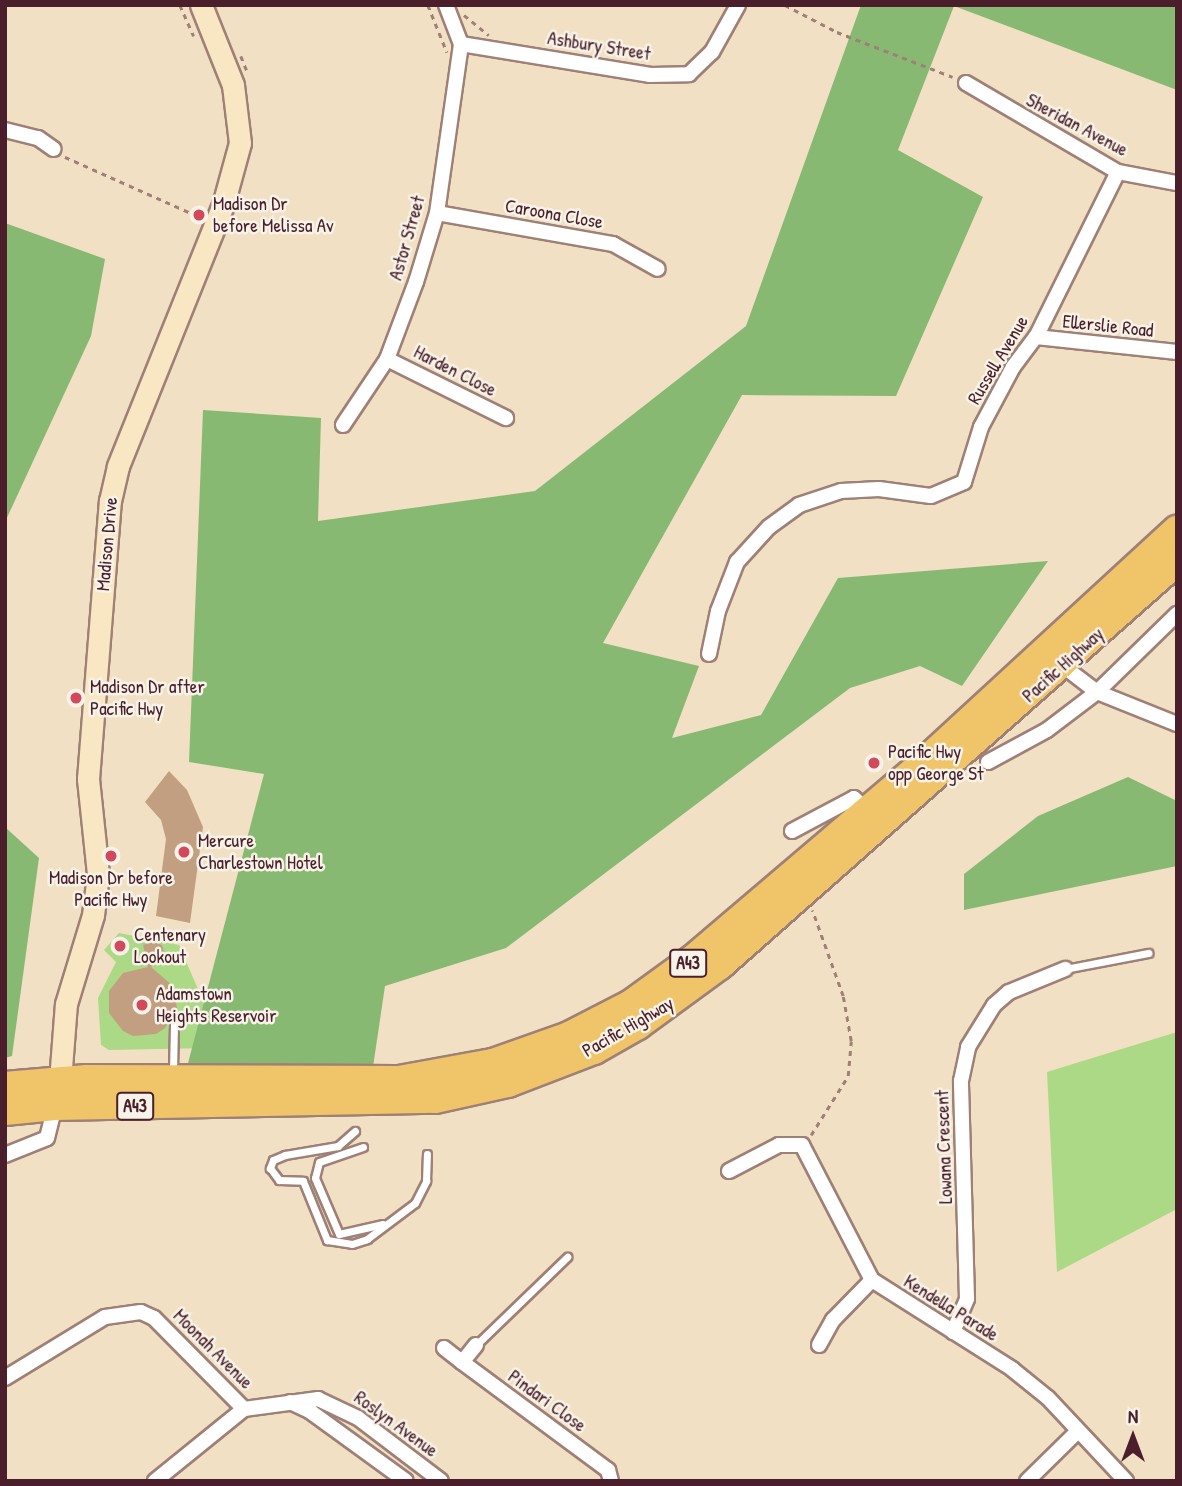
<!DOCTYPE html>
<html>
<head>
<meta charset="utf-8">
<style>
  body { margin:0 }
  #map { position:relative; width:1182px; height:1486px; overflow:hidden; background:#f1e0c3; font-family:"Patrick Hand",sans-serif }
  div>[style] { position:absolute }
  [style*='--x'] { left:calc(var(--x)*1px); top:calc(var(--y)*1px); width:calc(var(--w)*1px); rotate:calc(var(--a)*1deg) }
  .green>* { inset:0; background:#abd986 }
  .forest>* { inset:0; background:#88b973 }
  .building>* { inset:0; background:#c29f80 }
  .path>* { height:2.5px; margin-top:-1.25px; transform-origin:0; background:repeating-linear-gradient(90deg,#9e8077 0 5px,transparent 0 10px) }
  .roads { filter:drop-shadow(2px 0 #9e8077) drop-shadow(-2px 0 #9e8077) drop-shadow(0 2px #9e8077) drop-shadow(0 -2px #9e8077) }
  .lane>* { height:7px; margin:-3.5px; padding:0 3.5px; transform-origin:3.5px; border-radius:3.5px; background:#fff }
  .street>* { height:14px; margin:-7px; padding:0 7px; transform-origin:7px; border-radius:7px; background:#fff }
  .secondary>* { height:21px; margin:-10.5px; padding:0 10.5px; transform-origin:10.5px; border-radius:10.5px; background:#f9e7c3 }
  .highway>* { height:28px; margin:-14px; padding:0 14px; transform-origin:14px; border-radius:14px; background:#f0c469 }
  .dots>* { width:19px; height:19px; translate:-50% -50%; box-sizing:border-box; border:4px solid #f7f3e8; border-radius:50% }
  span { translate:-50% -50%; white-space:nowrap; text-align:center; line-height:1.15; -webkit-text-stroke:5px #f7f3e8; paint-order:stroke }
  .shield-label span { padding:2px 5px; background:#f7f3e8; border:2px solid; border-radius:5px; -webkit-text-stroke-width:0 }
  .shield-label { font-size:18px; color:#4a1f2b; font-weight:700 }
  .street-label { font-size:19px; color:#4a1f2b }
  .poi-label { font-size:19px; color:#4a1f2b }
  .left { translate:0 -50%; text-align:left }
  .frame { position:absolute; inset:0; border:7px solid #4a1f2b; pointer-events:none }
  .north { position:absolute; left:1098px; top:1402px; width:70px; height:70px; -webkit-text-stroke:5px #f7f3e8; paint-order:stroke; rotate:0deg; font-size:19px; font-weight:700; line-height:28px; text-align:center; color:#4a1f2b }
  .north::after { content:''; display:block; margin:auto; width:24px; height:32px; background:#4a1f2b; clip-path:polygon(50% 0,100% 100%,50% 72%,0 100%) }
</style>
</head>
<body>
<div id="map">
  <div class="green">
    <div style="clip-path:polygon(119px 933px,179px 945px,213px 1024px,208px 1048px,109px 1050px,101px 1045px,98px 998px,116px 962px,104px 950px)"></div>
    <div style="clip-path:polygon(1177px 1032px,1177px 1209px,1057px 1272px,1047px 1072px)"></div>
  </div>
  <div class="forest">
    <div style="clip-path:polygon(861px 5px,1177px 5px,1177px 90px,954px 6px,898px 150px,983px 197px,896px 396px,742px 395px,603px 643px,699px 666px,672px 738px,761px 715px,838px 578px,1048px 561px,962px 686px,920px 666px,850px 688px,506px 948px,385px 986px,373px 1067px,187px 1067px,264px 774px,189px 762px,203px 410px,321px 418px,318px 521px,535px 491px,746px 326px)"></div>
    <div style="clip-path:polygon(5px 223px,105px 259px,91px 336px,5px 522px)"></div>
    <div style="clip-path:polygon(1128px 777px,1177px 801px,1177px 866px,964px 910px,964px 874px,1038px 816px)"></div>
    <div style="clip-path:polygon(5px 827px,39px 858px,12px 1056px,5px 1058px)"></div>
  </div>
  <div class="building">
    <div style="clip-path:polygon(169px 771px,187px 790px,203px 827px,190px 923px,156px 916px,166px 839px,161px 820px,145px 802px)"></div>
    <div style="clip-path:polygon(153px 942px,162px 945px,165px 954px,151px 967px,173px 986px,177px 1008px,165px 1028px,156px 1034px,133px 1036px,123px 1031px,109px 1013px,109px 991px,123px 973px,148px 967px,143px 945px)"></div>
  </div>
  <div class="path">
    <div style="--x:180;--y:5;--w:34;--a:66"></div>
    <div style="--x:428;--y:5;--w:51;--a:68"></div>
    <div style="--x:785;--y:5;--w:59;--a:27.4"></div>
    <div style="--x:837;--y:32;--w:124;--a:21.2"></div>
    <div style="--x:464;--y:15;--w:32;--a:39"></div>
    <div style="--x:241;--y:56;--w:18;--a:68"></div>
    <div style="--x:65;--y:157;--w:148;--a:24"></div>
    <div style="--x:811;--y:1135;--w:70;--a:-57.9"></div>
    <div style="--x:848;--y:1076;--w:35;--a:-85"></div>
    <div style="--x:851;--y:1041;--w:46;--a:-100.1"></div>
    <div style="--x:843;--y:996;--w:91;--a:-109.8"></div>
  </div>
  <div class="roads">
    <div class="lane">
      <div style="--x:1065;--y:969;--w:85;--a:-10.9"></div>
      <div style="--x:173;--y:1072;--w:48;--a:-88.8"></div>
      <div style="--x:355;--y:1131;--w:23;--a:139"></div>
      <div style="--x:338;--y:1146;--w:54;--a:170.4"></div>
      <div style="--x:285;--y:1155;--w:13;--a:157"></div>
      <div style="--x:273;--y:1160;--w:9;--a:111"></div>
      <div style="--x:270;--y:1168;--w:15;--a:53"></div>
      <div style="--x:279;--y:1180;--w:24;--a:2"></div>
      <div style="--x:303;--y:1181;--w:64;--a:67.9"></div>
      <div style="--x:327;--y:1240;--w:25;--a:9"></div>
      <div style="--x:352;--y:1244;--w:16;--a:-18"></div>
      <div style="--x:367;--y:1239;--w:60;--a:-36.9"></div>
      <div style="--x:415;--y:1203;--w:25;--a:-63"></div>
      <div style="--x:426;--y:1181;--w:27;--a:-88"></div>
      <div style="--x:363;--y:1147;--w:46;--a:161.2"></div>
      <div style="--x:319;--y:1162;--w:16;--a:104"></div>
      <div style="--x:315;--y:1178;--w:61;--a:66.8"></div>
      <div style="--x:339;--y:1234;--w:45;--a:-12.8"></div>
      <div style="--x:476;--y:1345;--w:127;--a:-44"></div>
    </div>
    <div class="street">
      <div style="--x:446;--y:5;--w:42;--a:69"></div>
      <div style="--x:461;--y:44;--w:192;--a:9.3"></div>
      <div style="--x:650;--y:75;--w:39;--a:-1"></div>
      <div style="--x:689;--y:74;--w:32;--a:-44"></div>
      <div style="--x:712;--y:52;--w:54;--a:-61"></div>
      <div style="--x:966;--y:83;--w:176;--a:30.4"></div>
      <div style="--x:1118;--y:172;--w:60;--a:10.6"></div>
      <div style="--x:5;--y:130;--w:34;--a:14"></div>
      <div style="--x:38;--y:138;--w:19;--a:35"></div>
      <div style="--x:437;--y:213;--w:179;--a:10"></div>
      <div style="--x:613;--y:244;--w:51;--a:29.1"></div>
      <div style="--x:1036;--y:337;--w:142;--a:6.1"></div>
      <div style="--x:387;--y:359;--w:133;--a:26.4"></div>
      <div style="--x:343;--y:425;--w:79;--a:-56.3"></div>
      <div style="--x:387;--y:359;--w:82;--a:-69.4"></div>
      <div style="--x:416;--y:282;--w:72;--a:-73.1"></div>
      <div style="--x:437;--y:213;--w:171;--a:-81.9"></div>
      <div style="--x:709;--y:654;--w:44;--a:-78.2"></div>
      <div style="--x:718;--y:611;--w:53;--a:-68.8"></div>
      <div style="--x:737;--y:562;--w:47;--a:-47.6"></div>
      <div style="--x:769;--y:527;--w:37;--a:-36"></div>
      <div style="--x:799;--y:505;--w:44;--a:-18.4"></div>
      <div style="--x:841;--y:491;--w:38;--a:-3"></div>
      <div style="--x:879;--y:489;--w:52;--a:7.7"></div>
      <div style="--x:931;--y:496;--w:36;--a:-23"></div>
      <div style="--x:964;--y:482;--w:58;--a:-72.8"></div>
      <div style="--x:981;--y:427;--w:68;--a:-61.9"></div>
      <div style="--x:1013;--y:367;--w:38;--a:-53"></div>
      <div style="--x:1036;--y:337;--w:184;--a:-63.6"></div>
      <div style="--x:1063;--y:666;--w:43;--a:37.4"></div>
      <div style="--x:1097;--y:692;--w:86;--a:21.8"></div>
      <div style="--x:988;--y:762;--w:67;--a:-28.5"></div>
      <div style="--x:1047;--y:730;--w:63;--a:-37.2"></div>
      <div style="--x:1097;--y:692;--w:112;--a:-44.3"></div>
      <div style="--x:792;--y:831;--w:70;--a:-28"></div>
      <div style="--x:854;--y:798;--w:18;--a:43"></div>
      <div style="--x:5;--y:1155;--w:45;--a:-22"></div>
      <div style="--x:47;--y:1138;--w:33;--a:-76"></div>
      <div style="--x:729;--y:1171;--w:56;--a:-27.5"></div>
      <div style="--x:779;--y:1145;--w:23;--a:0"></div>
      <div style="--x:802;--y:1145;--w:152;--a:62.6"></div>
      <div style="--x:872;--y:1280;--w:166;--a:32.4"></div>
      <div style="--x:1012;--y:1369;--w:46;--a:38.9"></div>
      <div style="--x:1048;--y:1398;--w:114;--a:46.8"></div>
      <div style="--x:953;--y:1332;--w:36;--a:-67"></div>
      <div style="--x:967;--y:1299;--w:218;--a:-91.6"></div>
      <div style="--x:961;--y:1081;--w:35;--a:-78"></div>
      <div style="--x:968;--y:1047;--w:49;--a:-58.2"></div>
      <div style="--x:994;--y:1005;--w:20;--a:-41"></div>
      <div style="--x:1009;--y:992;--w:61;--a:-22.3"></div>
      <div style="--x:476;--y:1345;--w:22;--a:129"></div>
      <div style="--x:462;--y:1362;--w:182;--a:36.5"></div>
      <div style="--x:608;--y:1470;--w:11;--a:75"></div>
      <div style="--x:819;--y:1345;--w:29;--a:-61"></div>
      <div style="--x:833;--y:1320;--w:56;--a:-45.7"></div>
      <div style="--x:444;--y:1348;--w:23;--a:38"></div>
      <div style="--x:5;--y:1378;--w:117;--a:-31.4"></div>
      <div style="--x:105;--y:1317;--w:36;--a:-8"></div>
      <div style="--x:141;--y:1312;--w:14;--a:25"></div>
      <div style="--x:154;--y:1318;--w:128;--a:45.3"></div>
      <div style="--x:290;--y:1402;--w:23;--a:25"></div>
      <div style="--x:311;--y:1412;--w:117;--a:36"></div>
      <div style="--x:155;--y:1481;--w:114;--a:-39"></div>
      <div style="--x:244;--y:1409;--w:75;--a:-7.7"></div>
      <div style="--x:318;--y:1399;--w:44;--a:25.4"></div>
      <div style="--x:358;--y:1418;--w:104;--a:37.2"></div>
      <div style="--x:1027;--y:1481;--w:71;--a:-44.4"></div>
    </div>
    <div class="secondary">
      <div style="--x:59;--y:1094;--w:90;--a:-85.6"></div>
      <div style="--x:66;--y:1004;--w:93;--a:-73.1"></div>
      <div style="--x:93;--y:915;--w:41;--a:-83"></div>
      <div style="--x:98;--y:874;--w:96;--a:-96"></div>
      <div style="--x:88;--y:779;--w:279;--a:-85.5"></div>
      <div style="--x:110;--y:501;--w:36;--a:-77"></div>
      <div style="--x:118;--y:466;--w:281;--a:-68.1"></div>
      <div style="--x:223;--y:205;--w:64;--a:-74.7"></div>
      <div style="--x:240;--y:143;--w:58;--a:-96.9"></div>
      <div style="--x:233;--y:85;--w:86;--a:-111.8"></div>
    </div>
    <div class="highway">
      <div style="--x:5;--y:1086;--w:82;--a:-4.9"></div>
      <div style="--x:87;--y:1079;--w:312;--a:0.2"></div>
      <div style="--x:399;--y:1080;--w:96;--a:-10.3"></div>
      <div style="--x:493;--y:1063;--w:81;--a:-19.6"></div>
      <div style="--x:569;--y:1036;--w:70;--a:-27.3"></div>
      <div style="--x:631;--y:1004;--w:77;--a:-36"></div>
      <div style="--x:693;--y:959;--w:298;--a:-40.4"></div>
      <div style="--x:920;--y:766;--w:349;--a:-42.6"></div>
      <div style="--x:5;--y:1111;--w:50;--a:-5.7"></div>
      <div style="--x:55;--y:1106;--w:380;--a:-1.1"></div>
      <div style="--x:435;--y:1099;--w:75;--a:-12.4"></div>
      <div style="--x:508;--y:1083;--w:92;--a:-21"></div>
      <div style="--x:594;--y:1050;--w:51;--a:-29.6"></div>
      <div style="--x:638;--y:1025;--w:102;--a:-36.2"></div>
      <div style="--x:720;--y:965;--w:610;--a:-41.48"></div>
    </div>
  </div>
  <div class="dots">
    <div style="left:199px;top:215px;background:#d1495b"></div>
    <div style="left:76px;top:698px;background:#d1495b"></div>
    <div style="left:874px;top:763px;background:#d1495b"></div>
    <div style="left:184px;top:852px;background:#d1495b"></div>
    <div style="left:111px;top:856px;background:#d1495b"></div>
    <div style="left:120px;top:946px;background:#d1495b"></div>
    <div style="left:142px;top:1005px;background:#d1495b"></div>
  </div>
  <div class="shield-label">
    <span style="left:688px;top:963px">A43</span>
    <span style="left:135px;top:1106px">A43</span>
  </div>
  <div class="street-label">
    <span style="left:599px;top:46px;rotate:9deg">Ashbury Street</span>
    <span style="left:1077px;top:125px;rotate:28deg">Sheridan Avenue</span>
    <span style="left:554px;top:214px;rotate:10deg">Caroona Close</span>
    <span style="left:407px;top:238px;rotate:-74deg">Astor Street</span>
    <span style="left:1108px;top:326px;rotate:6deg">Ellerslie Road</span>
    <span style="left:998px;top:360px;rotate:-59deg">Russell Avenue</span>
    <span style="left:455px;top:371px;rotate:27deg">Harden Close</span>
    <span style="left:107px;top:544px;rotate:-85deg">Madison Drive</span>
    <span style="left:1063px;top:665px;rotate:-42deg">Pacific Highway</span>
    <span style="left:628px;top:1027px;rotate:-30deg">Pacific Highway</span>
    <span style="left:944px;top:1147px;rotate:-92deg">Lowana Crescent</span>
    <span style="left:951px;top:1308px;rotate:32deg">Kendella Parade</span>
    <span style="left:213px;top:1349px;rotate:45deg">Moonah Avenue</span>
    <span style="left:547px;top:1401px;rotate:36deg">Pindari Close</span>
    <span style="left:396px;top:1424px;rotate:36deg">Roslyn Avenue</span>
  </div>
  <div class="poi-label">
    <span class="left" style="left:213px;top:215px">Madison Dr<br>before Melissa Av</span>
    <span class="left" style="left:90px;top:698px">Madison Dr after<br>Pacific Hwy</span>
    <span class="left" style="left:888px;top:763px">Pacific Hwy<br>opp George St</span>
    <span class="left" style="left:198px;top:852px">Mercure<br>Charlestown Hotel</span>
    <span style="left:111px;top:889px">Madison Dr before<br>Pacific Hwy</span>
    <span class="left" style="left:134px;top:946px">Centenary<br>Lookout</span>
    <span class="left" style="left:156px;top:1005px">Adamstown<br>Heights Reservoir</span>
  </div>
  <div class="frame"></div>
  <div class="north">N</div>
</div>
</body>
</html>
